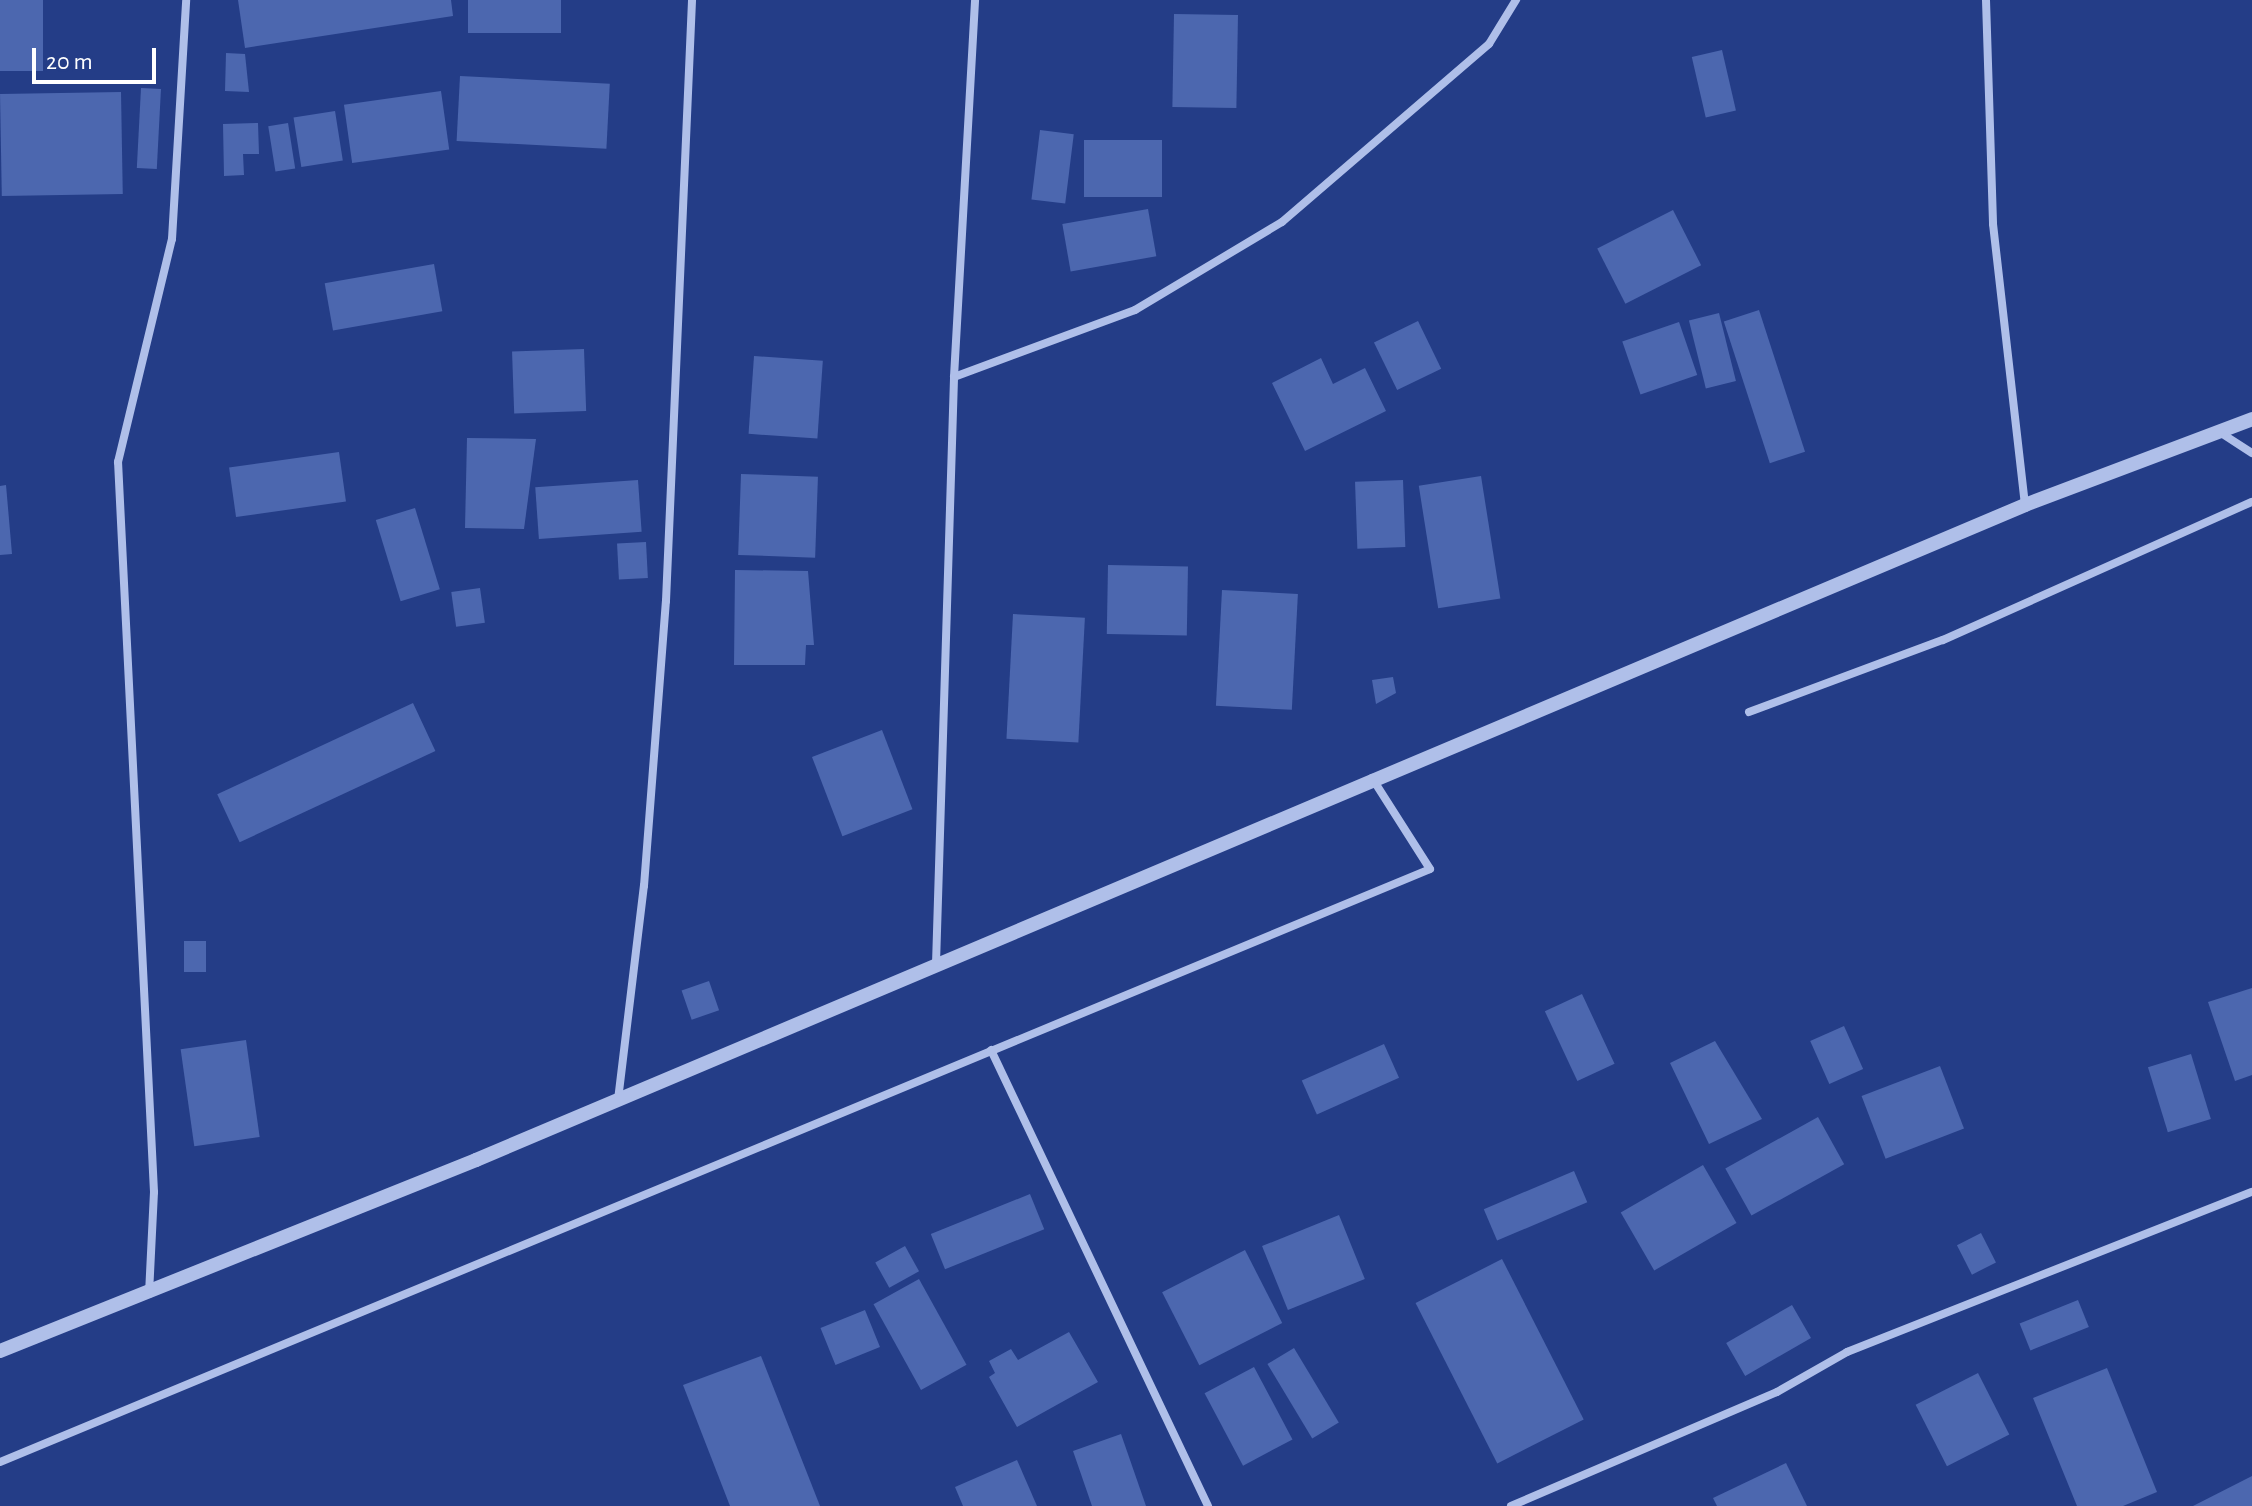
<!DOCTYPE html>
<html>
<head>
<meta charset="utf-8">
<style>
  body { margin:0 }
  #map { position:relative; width:2252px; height:1506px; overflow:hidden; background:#243d87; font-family:"Alegreya Sans",sans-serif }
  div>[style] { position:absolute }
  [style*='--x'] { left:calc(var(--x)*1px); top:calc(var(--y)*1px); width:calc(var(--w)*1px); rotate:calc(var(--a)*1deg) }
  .building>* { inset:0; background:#4c67af; transform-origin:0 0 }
  .minor>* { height:8px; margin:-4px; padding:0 4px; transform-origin:4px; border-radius:4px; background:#afbfe9 }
  .tertiary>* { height:14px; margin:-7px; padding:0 7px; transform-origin:7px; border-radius:7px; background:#afbfe9 }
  span { translate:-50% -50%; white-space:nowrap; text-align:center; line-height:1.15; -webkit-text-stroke:6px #243d87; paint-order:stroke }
  .scale { position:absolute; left:32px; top:48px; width:124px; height:36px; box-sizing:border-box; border:4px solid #fff; border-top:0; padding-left:10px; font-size:24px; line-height:28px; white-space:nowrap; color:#fff; -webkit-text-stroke:6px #243d87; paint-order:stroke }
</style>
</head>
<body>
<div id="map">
  <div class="building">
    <div style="left:0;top:0;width:43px;height:71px"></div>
    <div style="clip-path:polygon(238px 0,451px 0,453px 16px,245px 48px)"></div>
    <div style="left:468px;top:0;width:93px;height:33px"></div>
    <div style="left:1174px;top:14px;width:64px;height:93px;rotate:1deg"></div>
    <div style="left:1722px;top:50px;width:62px;height:31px;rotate:77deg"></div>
    <div style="clip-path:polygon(226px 53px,245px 54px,249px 92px,225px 91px)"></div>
    <div style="left:460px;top:76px;width:150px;height:65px;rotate:3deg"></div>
    <div style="left:141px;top:88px;width:20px;height:80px;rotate:3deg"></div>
    <div style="left:441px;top:91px;width:59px;height:98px;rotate:82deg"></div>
    <div style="left:121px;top:92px;width:102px;height:121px;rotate:89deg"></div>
    <div style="left:335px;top:111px;width:50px;height:42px;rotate:81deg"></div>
    <div style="clip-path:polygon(258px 123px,259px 154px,243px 154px,244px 175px,224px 176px,223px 124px)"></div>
    <div style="left:288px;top:123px;width:46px;height:20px;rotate:81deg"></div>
    <div style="left:1040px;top:130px;width:34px;height:70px;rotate:7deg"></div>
    <div style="left:1084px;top:140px;width:78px;height:57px"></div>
    <div style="left:1148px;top:209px;width:48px;height:87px;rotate:80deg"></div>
    <div style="left:1673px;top:210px;width:62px;height:85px;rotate:63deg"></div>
    <div style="left:434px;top:264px;width:48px;height:111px;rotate:80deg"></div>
    <div style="left:1759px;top:310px;width:149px;height:37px;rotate:72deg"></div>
    <div style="left:1719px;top:313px;width:70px;height:31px;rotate:76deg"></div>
    <div style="left:1418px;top:321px;width:53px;height:49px;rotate:64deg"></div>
    <div style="left:1679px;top:322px;width:56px;height:60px;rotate:71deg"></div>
    <div style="left:584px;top:349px;width:62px;height:72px;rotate:88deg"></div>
    <div style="left:754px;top:356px;width:69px;height:78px;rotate:4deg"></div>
    <div style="clip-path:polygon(1321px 358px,1333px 384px,1365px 368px,1386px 411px,1305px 451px,1272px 383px)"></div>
    <div style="clip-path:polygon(467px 438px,536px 439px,524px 529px,465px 528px)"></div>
    <div style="left:339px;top:452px;width:50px;height:111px;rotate:82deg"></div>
    <div style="left:741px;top:474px;width:77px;height:81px;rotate:2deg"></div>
    <div style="left:1481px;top:476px;width:124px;height:63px;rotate:81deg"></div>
    <div style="left:638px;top:480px;width:52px;height:103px;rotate:86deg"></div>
    <div style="left:1403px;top:480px;width:67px;height:48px;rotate:88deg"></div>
    <div style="clip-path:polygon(6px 485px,12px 554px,0 555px,0 486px)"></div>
    <div style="left:415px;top:508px;width:85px;height:41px;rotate:73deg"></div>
    <div style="left:646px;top:542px;width:36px;height:29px;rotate:87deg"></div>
    <div style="left:1108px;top:565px;width:80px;height:69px;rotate:1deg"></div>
    <div style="clip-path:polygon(735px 570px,808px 571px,814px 645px,806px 645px,805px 665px,734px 665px)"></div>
    <div style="left:480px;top:588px;width:35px;height:29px;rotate:82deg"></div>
    <div style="left:1222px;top:590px;width:76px;height:116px;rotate:3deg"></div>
    <div style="left:1013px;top:614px;width:72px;height:125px;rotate:3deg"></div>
    <div style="clip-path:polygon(1393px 677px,1396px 693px,1376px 704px,1372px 680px)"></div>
    <div style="left:413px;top:703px;width:53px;height:216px;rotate:65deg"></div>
    <div style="left:882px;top:730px;width:85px;height:75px;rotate:69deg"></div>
    <div style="left:184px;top:941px;width:22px;height:31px"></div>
    <div style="left:709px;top:981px;width:31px;height:29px;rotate:71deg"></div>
    <div style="clip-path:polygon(2252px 988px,2252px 1075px,2235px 1081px,2208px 1002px)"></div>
    <div style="left:1582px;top:994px;width:77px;height:41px;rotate:65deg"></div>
    <div style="left:1844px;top:1026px;width:47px;height:37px;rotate:66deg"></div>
    <div style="left:246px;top:1040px;width:98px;height:66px;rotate:82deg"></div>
    <div style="clip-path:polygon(1715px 1041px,1762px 1119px,1709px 1144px,1670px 1063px)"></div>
    <div style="left:1384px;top:1044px;width:37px;height:90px;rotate:66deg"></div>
    <div style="left:2191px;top:1054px;width:68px;height:45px;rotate:73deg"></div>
    <div style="left:1940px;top:1066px;width:67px;height:84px;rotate:69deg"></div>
    <div style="left:1818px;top:1117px;width:54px;height:106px;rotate:61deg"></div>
    <div style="left:1703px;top:1165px;width:67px;height:95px;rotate:60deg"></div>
    <div style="left:1574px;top:1171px;width:34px;height:98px;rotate:67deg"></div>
    <div style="left:1030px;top:1194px;width:38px;height:107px;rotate:68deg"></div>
    <div style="left:1339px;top:1215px;width:69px;height:83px;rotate:68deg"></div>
    <div style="left:1981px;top:1233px;width:33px;height:27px;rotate:63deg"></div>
    <div style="left:905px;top:1246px;width:29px;height:34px;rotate:61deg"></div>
    <div style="left:1245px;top:1250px;width:82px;height:93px;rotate:63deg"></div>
    <div style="left:1502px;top:1259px;width:180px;height:97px;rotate:63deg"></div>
    <div style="left:919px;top:1279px;width:98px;height:52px;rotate:61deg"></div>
    <div style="left:2078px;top:1300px;width:29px;height:63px;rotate:68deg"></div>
    <div style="left:1792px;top:1305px;width:38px;height:76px;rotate:60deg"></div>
    <div style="left:865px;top:1310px;width:40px;height:48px;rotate:68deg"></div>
    <div style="clip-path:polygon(1069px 1332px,1098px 1382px,1017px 1427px,989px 1377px,995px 1373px,989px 1361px,1011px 1349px,1018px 1360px)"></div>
    <div style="left:1294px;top:1348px;width:87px;height:31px;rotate:59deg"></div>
    <div style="clip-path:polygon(761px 1356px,820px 1506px,730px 1506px,683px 1385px)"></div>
    <div style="left:1254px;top:1367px;width:82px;height:56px;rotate:62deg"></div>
    <div style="clip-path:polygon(2107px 1368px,2157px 1492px,2123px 1506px,2077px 1506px,2033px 1398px)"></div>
    <div style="left:1978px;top:1373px;width:69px;height:70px;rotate:63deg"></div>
    <div style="clip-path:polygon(1121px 1434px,1146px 1506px,1092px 1506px,1073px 1451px)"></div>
    <div style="clip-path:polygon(1017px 1460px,1037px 1506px,963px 1506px,955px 1487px)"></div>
    <div style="clip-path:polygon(1786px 1463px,1807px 1506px,1717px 1506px,1713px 1498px)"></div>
    <div style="clip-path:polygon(2252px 1476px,2252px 1506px,2193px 1506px)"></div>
  </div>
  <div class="minor">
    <div style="--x:1986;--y:0;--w:224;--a:88.2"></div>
    <div style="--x:1993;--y:224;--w:283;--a:83.5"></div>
    <div style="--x:954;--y:377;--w:193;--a:-20.3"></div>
    <div style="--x:1135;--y:310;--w:171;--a:-30.9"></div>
    <div style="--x:1282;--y:222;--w:273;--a:-40.7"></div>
    <div style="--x:1489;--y:44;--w:52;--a:-58.5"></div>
    <div style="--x:2221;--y:433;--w:37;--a:33"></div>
    <div style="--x:1749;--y:712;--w:207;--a:-20.4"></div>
    <div style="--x:1943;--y:640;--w:338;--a:-24.1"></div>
    <div style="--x:936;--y:964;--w:587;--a:-88.24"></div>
    <div style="--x:954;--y:377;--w:378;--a:-86.8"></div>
    <div style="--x:991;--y:1050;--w:505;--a:64.55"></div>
    <div style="--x:618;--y:1100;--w:216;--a:-83.1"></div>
    <div style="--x:644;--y:886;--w:286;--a:-85.6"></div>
    <div style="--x:666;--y:601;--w:602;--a:-87.52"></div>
    <div style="--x:149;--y:1294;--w:102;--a:-87.2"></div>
    <div style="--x:154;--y:1192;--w:731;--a:-92.82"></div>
    <div style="--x:118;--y:462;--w:229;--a:-76.4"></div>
    <div style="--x:172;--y:239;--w:239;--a:-86.6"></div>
    <div style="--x:0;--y:1462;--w:1548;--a:-22.52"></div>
    <div style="--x:1430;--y:869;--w:108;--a:-122.5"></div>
    <div style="--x:1511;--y:1506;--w:289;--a:-23.2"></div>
    <div style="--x:1777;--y:1392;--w:81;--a:-29.7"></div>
    <div style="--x:1847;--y:1352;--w:435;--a:-21.6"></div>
  </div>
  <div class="tertiary">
    <div style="--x:0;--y:1351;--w:513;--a:-21.86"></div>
    <div style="--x:476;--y:1160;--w:1682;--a:-22.92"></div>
    <div style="--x:2025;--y:505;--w:243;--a:-20.7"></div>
  </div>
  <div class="scale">20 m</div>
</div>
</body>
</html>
